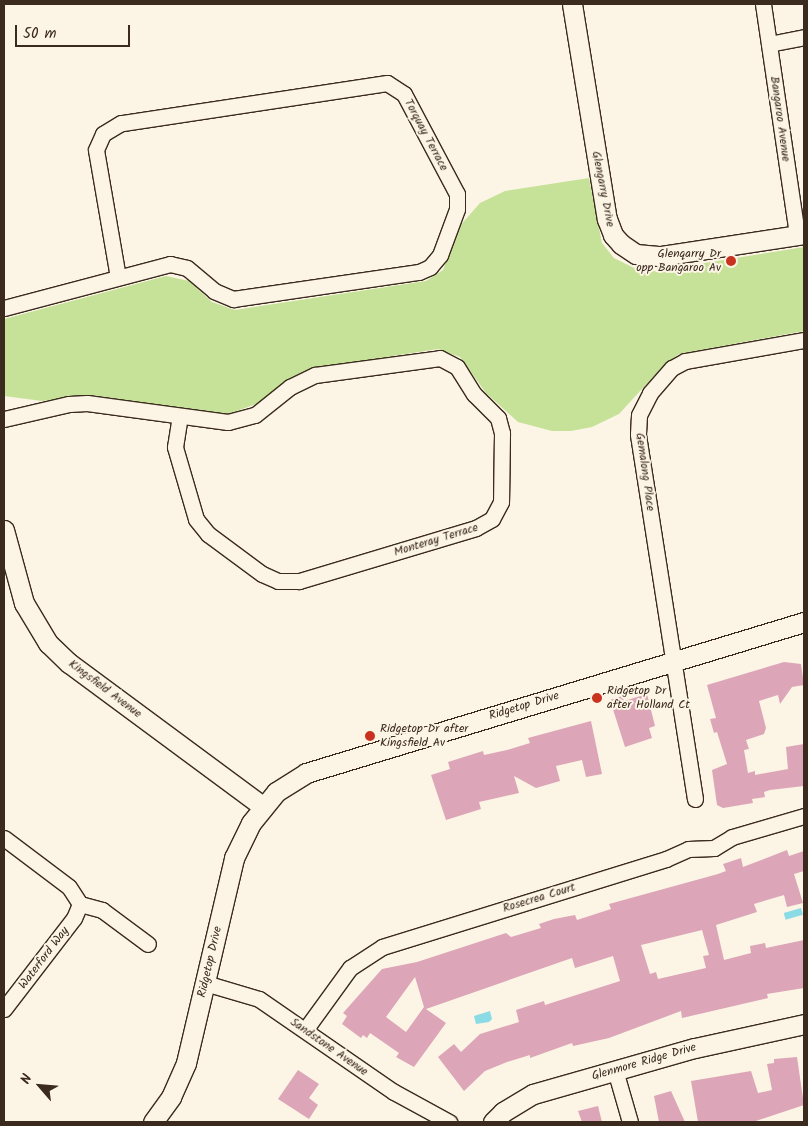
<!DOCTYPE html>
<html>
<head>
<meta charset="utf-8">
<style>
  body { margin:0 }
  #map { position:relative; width:808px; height:1126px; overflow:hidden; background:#fcf5e5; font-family:Kalam,sans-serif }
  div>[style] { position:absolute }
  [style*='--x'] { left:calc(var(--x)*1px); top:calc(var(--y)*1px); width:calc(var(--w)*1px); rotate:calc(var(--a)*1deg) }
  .green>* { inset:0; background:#c6e299 }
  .water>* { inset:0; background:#8adbe5; transform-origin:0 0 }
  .building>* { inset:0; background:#dda5b8 }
  .roads { filter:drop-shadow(1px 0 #3b2a1e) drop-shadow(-1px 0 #3b2a1e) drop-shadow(0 1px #3b2a1e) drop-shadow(0 -1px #3b2a1e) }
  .minor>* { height:15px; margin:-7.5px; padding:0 7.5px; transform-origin:7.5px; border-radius:7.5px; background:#fcf5e5 }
  .tertiary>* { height:19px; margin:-9.5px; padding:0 9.5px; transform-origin:9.5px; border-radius:9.5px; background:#fcf5e5 }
  .dots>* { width:14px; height:14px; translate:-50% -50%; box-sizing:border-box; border:2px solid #fcf5e5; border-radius:50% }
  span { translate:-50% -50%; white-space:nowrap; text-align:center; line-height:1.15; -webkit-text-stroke:4px #fcf5e5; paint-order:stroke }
  .street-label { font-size:12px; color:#3b2a1e }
  .poi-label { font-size:12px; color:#3b2a1e }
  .right { translate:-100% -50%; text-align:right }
  .left { translate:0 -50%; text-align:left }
  .frame { position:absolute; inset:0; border:5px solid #3b2a1e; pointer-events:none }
  .north { position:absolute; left:15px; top:1061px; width:50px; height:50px; -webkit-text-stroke:4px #fcf5e5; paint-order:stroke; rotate:297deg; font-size:14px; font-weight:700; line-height:20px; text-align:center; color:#3b2a1e }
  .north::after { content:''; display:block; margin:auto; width:18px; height:22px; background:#3b2a1e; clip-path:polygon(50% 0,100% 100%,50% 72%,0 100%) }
  .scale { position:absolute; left:15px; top:25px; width:115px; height:22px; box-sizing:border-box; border:2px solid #3b2a1e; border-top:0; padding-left:6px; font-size:15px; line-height:18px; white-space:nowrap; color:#3b2a1e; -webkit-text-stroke:4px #fcf5e5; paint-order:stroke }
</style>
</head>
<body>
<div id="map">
  <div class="green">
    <div style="clip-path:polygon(589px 178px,602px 243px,614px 258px,638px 270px,655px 271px,804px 247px,804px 331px,679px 354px,664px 365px,619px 414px,592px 427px,571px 431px,552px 431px,518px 422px,486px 393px,460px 357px,438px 349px,309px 369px,288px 379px,259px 403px,231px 413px,212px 413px,90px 395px,42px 401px,4px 396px,4px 319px,166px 276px,189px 281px,212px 302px,235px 310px,426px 281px,443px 270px,458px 228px,480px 203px,505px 191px)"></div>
  </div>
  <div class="water">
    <div style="left:801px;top:908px;width:7px;height:18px;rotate:74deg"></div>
    <div style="clip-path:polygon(490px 1011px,492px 1019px,489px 1022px,476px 1024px,474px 1016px)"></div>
  </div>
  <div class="building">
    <div style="clip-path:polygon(784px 662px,801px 664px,804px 685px,792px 687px,780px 704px,778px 695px,759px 701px,766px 728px,764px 734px,746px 740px,749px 749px,744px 750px,748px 773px,755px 771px,755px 775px,788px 769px,786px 747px,804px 744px,804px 786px,770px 790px,764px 792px,765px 797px,752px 799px,753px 803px,723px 808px,717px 805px,712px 770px,727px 764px,717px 732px,714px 733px,710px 719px,716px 718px,707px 685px)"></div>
    <div style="clip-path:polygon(647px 694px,655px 726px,649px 728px,652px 738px,625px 747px,610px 700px,622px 696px,624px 701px)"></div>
    <div style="clip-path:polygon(591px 721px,602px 774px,586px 777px,582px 760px,556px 766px,560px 781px,536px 788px,514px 776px,519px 793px,479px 802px,481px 809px,446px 820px,431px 775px,450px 769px,448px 762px,483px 751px,484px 755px,507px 750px,530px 743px,528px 738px)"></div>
    <div style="clip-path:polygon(evenodd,787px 850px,789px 856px,804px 851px,804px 871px,794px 874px,803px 903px,787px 907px,784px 895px,754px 904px,757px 912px,716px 925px,724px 960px,751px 953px,750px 946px,765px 943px,766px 948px,804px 940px,804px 988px,767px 994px,768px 998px,682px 1018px,681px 1011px,609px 1038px,573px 1046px,572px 1043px,530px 1058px,530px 1055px,507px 1062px,485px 1071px,464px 1091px,438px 1057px,454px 1044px,461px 1052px,480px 1034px,519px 1022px,516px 1010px,544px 1001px,545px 1005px,620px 981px,613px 956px,575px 968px,572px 958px,426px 1009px,446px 1023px,414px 1067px,396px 1057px,399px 1053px,370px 1033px,367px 1038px,363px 1035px,361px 1038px,342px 1024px,347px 1016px,343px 1013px,382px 969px,417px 962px,506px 933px,511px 937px,541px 928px,539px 924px,554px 919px,575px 915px,577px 920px,611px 909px,609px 904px,718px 874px,726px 871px,723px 864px,741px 858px,743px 867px,787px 850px,702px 930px,709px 955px,703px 956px,706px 968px,658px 979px,656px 972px,650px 974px,641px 945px,702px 930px,787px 850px,415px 977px,424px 1007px,406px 1032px,386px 1017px,415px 977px)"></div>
    <div style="clip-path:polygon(797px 1057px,804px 1105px,753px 1122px,698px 1122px,691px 1081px,751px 1071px,758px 1093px,772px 1090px,767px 1064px,774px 1063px,774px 1059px)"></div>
    <div style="clip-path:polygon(298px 1070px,319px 1084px,309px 1098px,318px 1105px,309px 1119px,278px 1099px)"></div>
    <div style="clip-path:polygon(671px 1091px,685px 1122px,659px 1122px,654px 1096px)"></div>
    <div style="clip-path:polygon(598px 1106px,602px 1122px,582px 1122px,578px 1111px)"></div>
  </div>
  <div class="roads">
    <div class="minor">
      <div style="--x:763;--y:4;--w:233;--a:81.6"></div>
      <div style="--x:769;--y:44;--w:36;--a:-11"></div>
      <div style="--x:4;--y:308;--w:172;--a:-14.8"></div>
      <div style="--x:170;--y:264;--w:17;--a:13"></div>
      <div style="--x:187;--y:268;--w:35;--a:40"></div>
      <div style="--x:214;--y:291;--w:21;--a:23"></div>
      <div style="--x:233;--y:299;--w:188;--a:-8.3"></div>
      <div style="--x:419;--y:272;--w:12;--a:-24"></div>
      <div style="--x:430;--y:267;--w:16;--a:-50"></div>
      <div style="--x:440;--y:255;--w:49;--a:-69.7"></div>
      <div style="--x:457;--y:209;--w:15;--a:-90"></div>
      <div style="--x:457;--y:194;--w:113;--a:-117.9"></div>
      <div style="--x:404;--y:94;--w:20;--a:-147"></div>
      <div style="--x:387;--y:83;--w:269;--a:171.4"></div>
      <div style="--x:121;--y:123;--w:21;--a:149"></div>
      <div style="--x:103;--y:134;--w:17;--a:114"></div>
      <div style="--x:96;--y:150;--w:129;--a:80.2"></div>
      <div style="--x:4;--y:419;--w:67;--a:-13"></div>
      <div style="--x:69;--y:404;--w:18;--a:-3"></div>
      <div style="--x:87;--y:403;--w:142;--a:7.7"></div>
      <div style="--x:228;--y:422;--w:28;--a:-15"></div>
      <div style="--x:255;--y:415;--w:45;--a:-38.7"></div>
      <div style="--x:290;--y:387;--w:28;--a:-26"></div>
      <div style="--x:315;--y:375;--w:126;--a:-7.7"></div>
      <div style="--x:440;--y:358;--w:19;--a:28"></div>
      <div style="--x:457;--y:367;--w:32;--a:58"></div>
      <div style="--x:474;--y:394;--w:34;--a:45"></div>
      <div style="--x:498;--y:418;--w:16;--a:75"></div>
      <div style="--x:502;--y:433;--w:69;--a:90.8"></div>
      <div style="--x:501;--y:502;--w:19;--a:118"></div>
      <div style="--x:492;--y:519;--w:18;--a:151"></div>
      <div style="--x:476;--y:528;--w:185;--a:163.3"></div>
      <div style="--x:299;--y:581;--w:21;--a:180"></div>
      <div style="--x:278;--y:581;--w:17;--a:-156"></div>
      <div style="--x:262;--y:574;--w:67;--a:-143.5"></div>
      <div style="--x:208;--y:534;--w:19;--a:-129"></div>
      <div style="--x:196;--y:519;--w:75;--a:-106.3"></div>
      <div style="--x:175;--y:447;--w:30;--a:-81"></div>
      <div style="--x:695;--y:799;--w:369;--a:-98.9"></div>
      <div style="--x:638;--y:434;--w:19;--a:-87"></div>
      <div style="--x:639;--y:415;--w:25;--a:-63"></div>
      <div style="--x:650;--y:393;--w:33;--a:-49"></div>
      <div style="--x:672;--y:368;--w:15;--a:-28"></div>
      <div style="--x:685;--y:361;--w:121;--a:-10"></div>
      <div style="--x:4;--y:838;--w:81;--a:37"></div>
      <div style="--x:69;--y:887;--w:20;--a:57"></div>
      <div style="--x:80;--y:904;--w:15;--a:113"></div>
      <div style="--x:74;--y:918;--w:115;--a:127.6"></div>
      <div style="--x:80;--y:904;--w:23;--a:15"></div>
      <div style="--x:102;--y:910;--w:57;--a:36.5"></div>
      <div style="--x:205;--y:983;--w:56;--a:16.5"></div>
      <div style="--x:259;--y:999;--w:164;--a:34.6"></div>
      <div style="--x:394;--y:1092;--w:63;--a:28.6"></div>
      <div style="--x:305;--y:1030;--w:77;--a:-54"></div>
      <div style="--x:350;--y:968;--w:38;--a:-33"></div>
      <div style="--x:382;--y:947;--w:297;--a:-17.2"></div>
      <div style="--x:666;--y:859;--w:24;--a:-24"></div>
      <div style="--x:688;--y:849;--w:26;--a:-2"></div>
      <div style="--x:714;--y:848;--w:21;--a:-31"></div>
      <div style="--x:732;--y:837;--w:75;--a:-16.3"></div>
      <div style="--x:615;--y:1070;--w:54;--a:73.9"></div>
    </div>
    <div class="tertiary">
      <div style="--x:572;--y:4;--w:218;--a:80.8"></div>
      <div style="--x:607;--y:219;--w:17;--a:69"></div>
      <div style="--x:613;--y:235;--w:12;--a:48"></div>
      <div style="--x:621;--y:244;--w:18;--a:34"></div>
      <div style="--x:636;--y:254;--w:25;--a:5"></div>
      <div style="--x:661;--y:256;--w:145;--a:-8.7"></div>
      <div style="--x:4;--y:530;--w:76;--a:74.7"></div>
      <div style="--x:24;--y:603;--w:47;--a:59"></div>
      <div style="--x:48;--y:643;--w:29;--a:44"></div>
      <div style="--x:69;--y:663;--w:240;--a:36.5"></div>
      <div style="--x:153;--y:1122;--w:31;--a:-54"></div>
      <div style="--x:171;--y:1097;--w:37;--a:-66"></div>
      <div style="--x:186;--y:1063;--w:211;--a:-76.8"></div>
      <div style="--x:234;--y:858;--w:39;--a:-64"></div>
      <div style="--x:251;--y:823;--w:40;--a:-51"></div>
      <div style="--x:276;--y:792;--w:36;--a:-32"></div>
      <div style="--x:306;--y:773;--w:520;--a:-16.87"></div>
      <div style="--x:493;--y:1122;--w:14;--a:-45"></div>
      <div style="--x:503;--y:1112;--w:35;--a:-31"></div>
      <div style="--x:533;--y:1094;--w:168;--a:-15.9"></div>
      <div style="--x:695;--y:1048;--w:112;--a:-12.4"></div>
    </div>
  </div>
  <div class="dots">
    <div style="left:731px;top:261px;background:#c8321e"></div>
    <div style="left:597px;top:698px;background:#c8321e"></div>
    <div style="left:370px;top:736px;background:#c8321e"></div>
  </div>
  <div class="street-label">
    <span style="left:780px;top:119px;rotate:82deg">Bangaroo Avenue</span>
    <span style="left:426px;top:135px;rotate:62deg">Torquay Terrace</span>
    <span style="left:603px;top:189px;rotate:79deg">Glengarry Drive</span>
    <span style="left:645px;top:472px;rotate:82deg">Gemalong Place</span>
    <span style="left:436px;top:540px;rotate:-17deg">Monteray Terrace</span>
    <span style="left:105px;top:689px;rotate:37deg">Kingsfield Avenue</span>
    <span style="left:524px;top:706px;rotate:-17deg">Ridgetop Drive</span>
    <span style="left:539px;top:898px;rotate:-17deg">Rosecrea Court</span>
    <span style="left:44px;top:958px;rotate:-53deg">Waterford Way</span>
    <span style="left:210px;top:962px;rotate:-77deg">Ridgetop Drive</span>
    <span style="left:329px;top:1047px;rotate:35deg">Sandstone Avenue</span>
    <span style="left:644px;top:1062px;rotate:-16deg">Glenmore Ridge Drive</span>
  </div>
  <div class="poi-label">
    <span class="right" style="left:721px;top:261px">Glenqarry Dr<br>opp Bangaroo Av</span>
    <span class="left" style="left:607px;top:698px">Ridgetop Dr<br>after Holland Ct</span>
    <span class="left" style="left:380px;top:736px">Ridgetop Dr after<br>Kingsfield Av</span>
  </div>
  <div class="frame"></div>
  <div class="north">N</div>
  <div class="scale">50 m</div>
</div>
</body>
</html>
